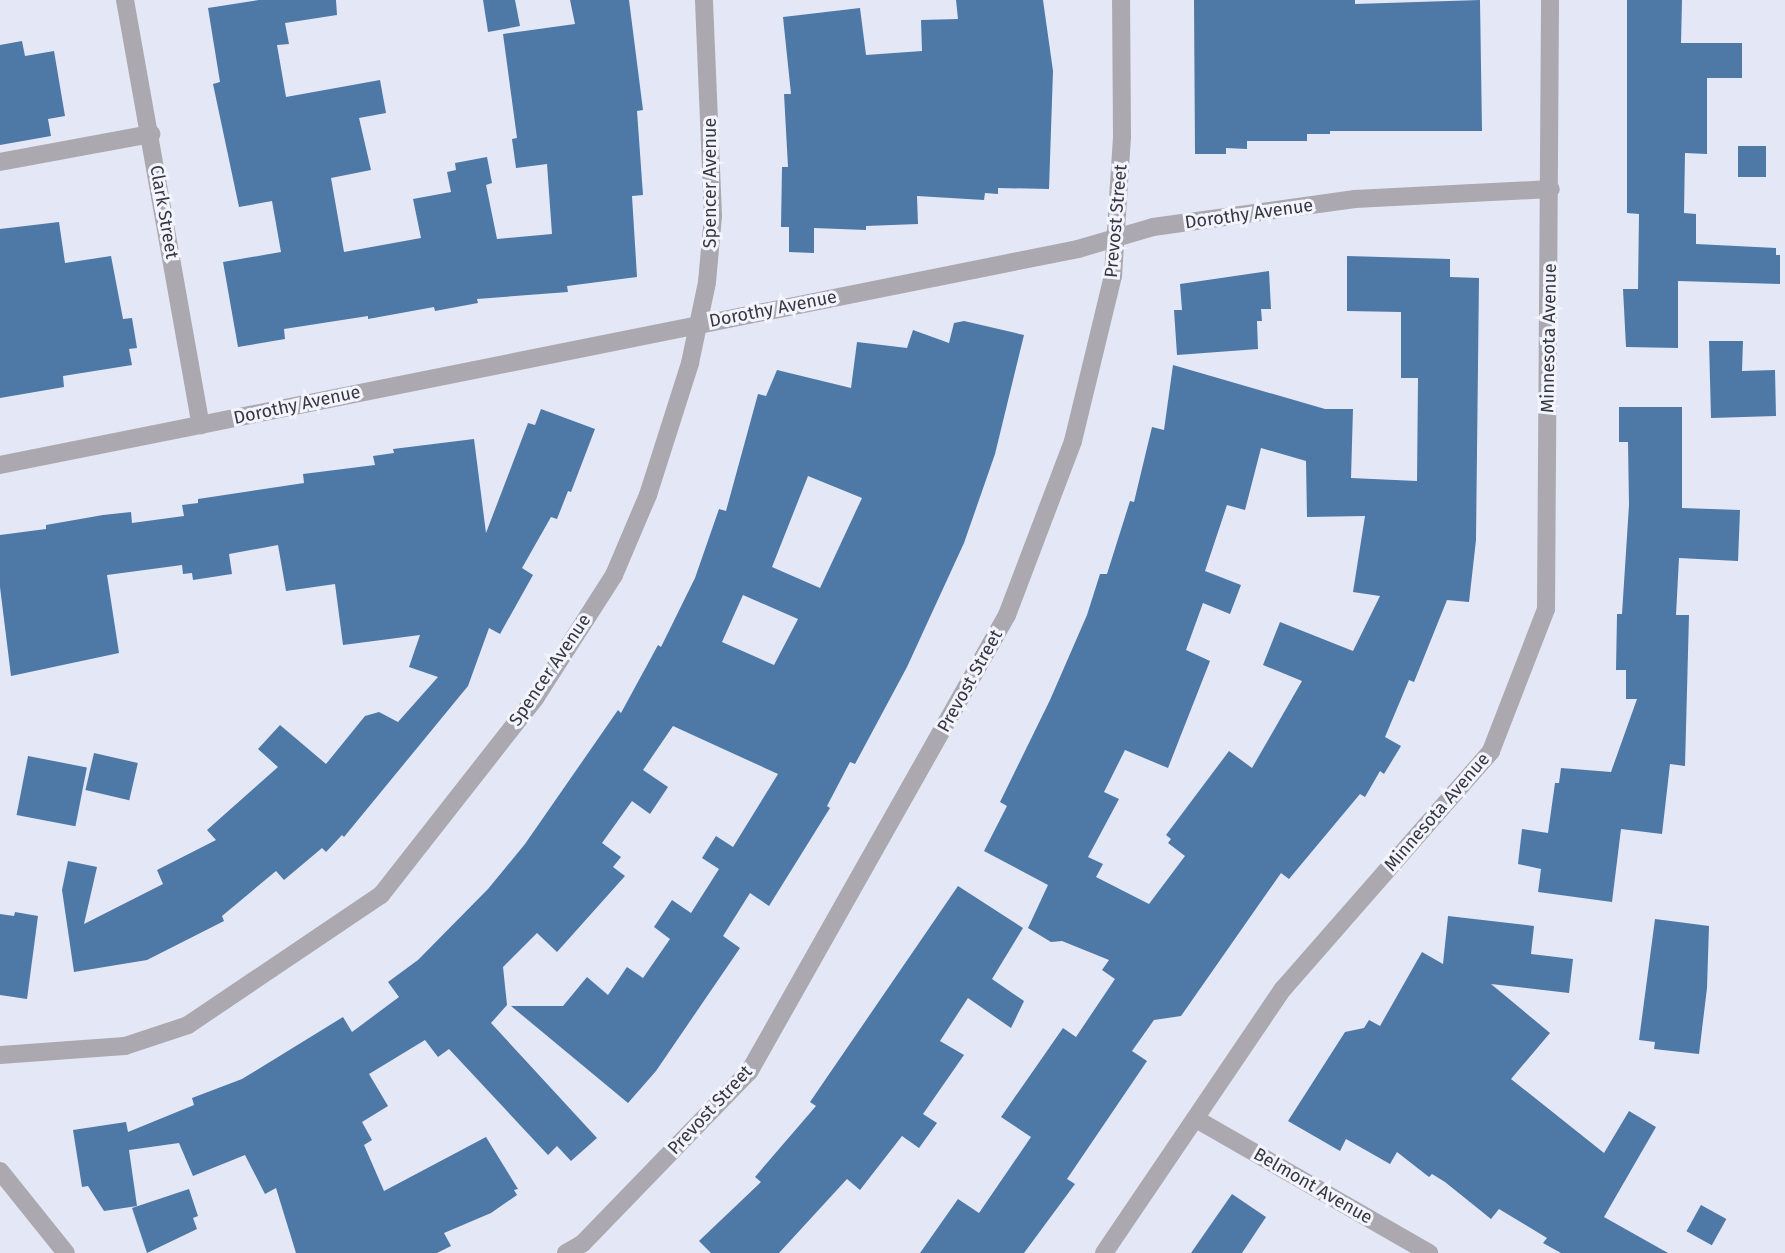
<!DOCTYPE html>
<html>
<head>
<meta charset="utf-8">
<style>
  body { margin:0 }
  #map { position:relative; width:1785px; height:1253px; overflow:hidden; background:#e3e7f6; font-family:"Fira Sans",sans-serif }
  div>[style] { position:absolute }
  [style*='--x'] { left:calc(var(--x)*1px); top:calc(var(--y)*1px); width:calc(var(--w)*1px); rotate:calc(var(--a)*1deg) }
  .building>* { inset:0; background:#4e79a7; transform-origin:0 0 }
  .minor>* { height:18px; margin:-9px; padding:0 9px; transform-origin:9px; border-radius:9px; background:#aba9af }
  span { translate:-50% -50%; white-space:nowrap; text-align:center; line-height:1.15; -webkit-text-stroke:6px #f2f4fe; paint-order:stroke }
  .street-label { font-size:18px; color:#37383e }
</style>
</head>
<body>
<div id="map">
  <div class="building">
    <div style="clip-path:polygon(259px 0,336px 0,337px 15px,285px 23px,289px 44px,277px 45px,286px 97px,380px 80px,386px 113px,359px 118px,371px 170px,331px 178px,344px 252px,421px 238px,413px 199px,451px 192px,447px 172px,456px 170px,455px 163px,487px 157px,492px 183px,486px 185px,497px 239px,552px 234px,547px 164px,516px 168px,512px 139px,517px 138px,503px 34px,575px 24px,570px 0,629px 0,643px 110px,637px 111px,643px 195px,632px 196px,637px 277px,567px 286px,568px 292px,477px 299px,478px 303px,435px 311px,434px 307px,368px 319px,368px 316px,284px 329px,285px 339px,238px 347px,223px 262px,281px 252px,272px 201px,239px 207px,213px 84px,220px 82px,208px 8px)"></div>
    <div style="clip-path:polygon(483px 0,515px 0,520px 26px,488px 32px)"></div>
    <div style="clip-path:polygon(956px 0,1043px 0,1053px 71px,1049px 189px,998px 188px,998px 194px,985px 193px,984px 200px,917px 196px,918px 224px,866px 226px,866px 230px,814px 228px,814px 253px,789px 252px,789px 227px,781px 227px,782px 167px,788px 167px,784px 94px,791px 94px,783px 17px,860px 8px,866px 55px,922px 51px,921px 20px,958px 19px)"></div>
    <div style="clip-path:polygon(1194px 0,1355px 0,1355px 4px,1480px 0,1482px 131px,1330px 131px,1330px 134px,1307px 134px,1307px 141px,1247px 141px,1247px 149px,1226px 148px,1226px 154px,1195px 154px)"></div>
    <div style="clip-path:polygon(1627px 0,1682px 0,1681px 43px,1742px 43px,1742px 78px,1707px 78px,1707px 154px,1685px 153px,1684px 213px,1696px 214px,1696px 244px,1776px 248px,1776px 255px,1780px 255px,1780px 284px,1678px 281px,1678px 348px,1626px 347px,1623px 289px,1638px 289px,1639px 214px,1627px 213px)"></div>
    <div style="clip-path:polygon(22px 41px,25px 56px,54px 51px,65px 116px,48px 119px,51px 136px,0 145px,0 45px)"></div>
    <div style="left:1738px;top:146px;width:28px;height:31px"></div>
    <div style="clip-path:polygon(59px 222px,65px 263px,111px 256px,123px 319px,132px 318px,137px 348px,129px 349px,132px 365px,63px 376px,64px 387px,0 398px,0 229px)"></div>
    <div style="clip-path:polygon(evenodd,1347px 256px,1450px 259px,1450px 277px,1479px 278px,1476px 540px,1469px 602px,1447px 600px,1414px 682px,1409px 680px,1385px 737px,1401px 746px,1384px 774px,1380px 771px,1365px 797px,1360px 794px,1289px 879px,1281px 873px,1181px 1016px,1154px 1020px,1132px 1051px,1147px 1061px,1067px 1179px,1075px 1184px,1024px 1253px,920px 1253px,958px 1199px,979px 1213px,1031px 1137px,1001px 1117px,1063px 1028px,1076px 1037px,1115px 979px,1102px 970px,1109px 960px,1062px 941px,1051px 942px,1028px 928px,1048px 885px,984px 851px,1007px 806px,1000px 802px,1050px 700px,1087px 615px,1100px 574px,1107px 574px,1130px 501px,1134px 502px,1152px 427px,1164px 430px,1173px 365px,1325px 409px,1353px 409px,1351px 478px,1417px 481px,1418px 378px,1401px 378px,1401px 312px,1347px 311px,1347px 256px,1261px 448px,1306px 461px,1307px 517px,1365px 516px,1353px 592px,1380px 596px,1353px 651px,1280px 622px,1263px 665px,1302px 681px,1252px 768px,1229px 751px,1166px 835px,1171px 839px,1168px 843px,1185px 856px,1149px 904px,1096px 877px,1103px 864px,1088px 857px,1119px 799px,1104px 792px,1125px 750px,1168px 768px,1210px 661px,1186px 650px,1203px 603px,1230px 614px,1241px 585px,1205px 571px,1227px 505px,1245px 510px,1261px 448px)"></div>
    <div style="clip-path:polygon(1269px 271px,1271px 309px,1261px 309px,1262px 321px,1257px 321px,1258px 349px,1177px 355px,1174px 310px,1182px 310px,1180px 284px)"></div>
    <div style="clip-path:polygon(evenodd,964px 321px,1024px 335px,995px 454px,964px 543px,907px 667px,855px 764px,850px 762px,827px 806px,830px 808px,769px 906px,750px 893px,723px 936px,740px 948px,656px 1071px,628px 1103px,511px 1006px,563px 1006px,587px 977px,608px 995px,627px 967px,643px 978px,670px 939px,654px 927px,672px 900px,691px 913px,719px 869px,702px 858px,716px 836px,733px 847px,778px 774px,673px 726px,643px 770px,668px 787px,650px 814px,632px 801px,602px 843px,621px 857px,613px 867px,625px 876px,557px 952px,537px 933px,503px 967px,507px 1005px,491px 1023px,597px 1138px,571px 1161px,557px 1146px,548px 1155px,449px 1049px,438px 1057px,425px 1040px,369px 1074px,388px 1106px,362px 1122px,372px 1140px,364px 1145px,384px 1191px,486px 1137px,518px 1189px,514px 1190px,517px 1195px,491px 1213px,444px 1233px,451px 1246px,437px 1253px,296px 1253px,276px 1188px,265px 1194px,245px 1155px,193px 1176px,179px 1143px,129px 1150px,137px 1206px,104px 1211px,88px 1186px,82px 1187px,73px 1130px,126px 1122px,128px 1132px,194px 1105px,192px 1098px,242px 1079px,343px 1017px,352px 1032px,399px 997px,388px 982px,418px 960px,488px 889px,525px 844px,618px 710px,621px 713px,658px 645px,661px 647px,695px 578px,719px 509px,726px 511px,758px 394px,766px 396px,777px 370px,851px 388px,857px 342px,907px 348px,913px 330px,949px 343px,954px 323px,964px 321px,808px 476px,862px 498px,820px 588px,772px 567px,808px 476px,964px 321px,743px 595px,798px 619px,774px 665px,722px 642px,743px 595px)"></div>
    <div style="clip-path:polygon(1709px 341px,1743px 341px,1742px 371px,1775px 370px,1776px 416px,1711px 418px)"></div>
    <div style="clip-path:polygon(1619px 407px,1682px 407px,1682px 508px,1740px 510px,1738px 561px,1679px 558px,1676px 615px,1689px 615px,1685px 766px,1670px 764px,1662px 834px,1621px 829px,1612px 902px,1538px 892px,1541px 869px,1518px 864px,1522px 829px,1548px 833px,1555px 783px,1559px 783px,1561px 768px,1611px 772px,1637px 699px,1626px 699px,1626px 670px,1616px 670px,1617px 614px,1622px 614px,1629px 505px,1628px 442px,1619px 442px)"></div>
    <div style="clip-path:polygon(541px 409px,595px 429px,571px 492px,568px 491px,557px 519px,551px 517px,522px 568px,533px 575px,500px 634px,489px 628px,468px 686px,344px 837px,342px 835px,326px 852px,322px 848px,284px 880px,276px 871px,222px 916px,224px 921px,147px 960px,74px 972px,62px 890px,68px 861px,97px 867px,84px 924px,163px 884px,157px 870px,216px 840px,207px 830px,278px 767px,258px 749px,280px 725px,326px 764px,365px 716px,379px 712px,398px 722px,438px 677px,409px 667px,420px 635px,343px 645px,335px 584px,286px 591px,278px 545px,229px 554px,232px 574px,193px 580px,192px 573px,183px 574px,182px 565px,107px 575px,119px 653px,11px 676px,0 587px,0 535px,46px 529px,46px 525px,103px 515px,131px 512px,132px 523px,184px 516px,182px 505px,198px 503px,198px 499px,304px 483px,303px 474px,375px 465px,373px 456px,394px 453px,393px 449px,474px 439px,486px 533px,528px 423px,535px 425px)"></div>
    <div style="left:94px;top:753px;width:45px;height:38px;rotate:13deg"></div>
    <div style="left:28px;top:756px;width:60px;height:60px;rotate:11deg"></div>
    <div style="clip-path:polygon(958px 886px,1023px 928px,992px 979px,1024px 1001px,1011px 1028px,968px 998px,940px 1041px,964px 1055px,923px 1114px,937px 1123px,919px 1148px,902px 1136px,860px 1190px,847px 1179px,779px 1253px,711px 1253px,699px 1241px,761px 1182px,755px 1177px,816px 1106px,810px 1102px)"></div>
    <div style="clip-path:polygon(15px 912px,38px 916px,27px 999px,0 995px,0 914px,14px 916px)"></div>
    <div style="clip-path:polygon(1448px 916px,1534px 926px,1531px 954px,1573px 959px,1569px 993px,1491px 984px,1550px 1033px,1511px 1079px,1604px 1153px,1629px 1111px,1656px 1127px,1604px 1217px,1668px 1253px,1561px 1253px,1543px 1243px,1547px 1238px,1499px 1209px,1491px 1219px,1445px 1182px,1432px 1174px,1429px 1177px,1397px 1152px,1390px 1164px,1346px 1139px,1340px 1151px,1288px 1121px,1345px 1032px,1364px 1028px,1369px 1020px,1380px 1026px,1422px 952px,1443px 964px)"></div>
    <div style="clip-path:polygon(1655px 919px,1709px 926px,1707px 988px,1699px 1054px,1654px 1049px,1655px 1042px,1639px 1040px)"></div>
    <div style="clip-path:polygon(189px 1189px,198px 1216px,193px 1218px,197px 1229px,147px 1253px,132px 1208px)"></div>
    <div style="clip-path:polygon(1232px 1194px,1266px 1217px,1242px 1253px,1191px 1253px)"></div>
    <div style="left:1701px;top:1205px;width:29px;height:30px;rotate:29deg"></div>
  </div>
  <div class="minor">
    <div style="--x:125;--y:0;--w:432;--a:79.9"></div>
    <div style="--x:0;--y:162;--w:154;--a:-10.5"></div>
    <div style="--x:0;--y:465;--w:1099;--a:-11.33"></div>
    <div style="--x:1078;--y:249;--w:78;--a:-16.3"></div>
    <div style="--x:1153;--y:227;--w:204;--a:-7.9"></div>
    <div style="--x:1355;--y:199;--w:196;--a:-2.9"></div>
    <div style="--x:0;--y:1055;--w:125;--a:-4.1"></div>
    <div style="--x:125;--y:1046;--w:66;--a:-18.4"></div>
    <div style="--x:188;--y:1025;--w:233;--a:-34"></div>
    <div style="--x:381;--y:895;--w:251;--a:-51.9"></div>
    <div style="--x:536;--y:697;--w:145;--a:-57.4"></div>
    <div style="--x:614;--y:575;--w:87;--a:-67"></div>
    <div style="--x:648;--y:495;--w:139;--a:-72.3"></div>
    <div style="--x:690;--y:363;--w:83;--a:-78.1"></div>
    <div style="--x:707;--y:282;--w:66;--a:-84.8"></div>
    <div style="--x:713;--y:216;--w:216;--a:-92.4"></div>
    <div style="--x:1196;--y:1119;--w:269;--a:29.9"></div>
    <div style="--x:0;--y:1171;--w:105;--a:51.2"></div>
    <div style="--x:566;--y:1253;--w:20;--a:-30"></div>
    <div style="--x:583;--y:1243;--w:238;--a:-45.9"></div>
    <div style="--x:749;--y:1072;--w:525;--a:-60.55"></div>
    <div style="--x:1007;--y:615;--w:186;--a:-69.2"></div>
    <div style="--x:1073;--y:441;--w:170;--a:-76.4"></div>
    <div style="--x:1113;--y:276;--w:139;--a:-86.3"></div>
    <div style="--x:1122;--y:137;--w:137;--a:-90.4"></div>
    <div style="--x:1104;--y:1253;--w:319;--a:-55.9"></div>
    <div style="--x:1283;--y:989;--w:316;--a:-48.8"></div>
    <div style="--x:1491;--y:751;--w:152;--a:-68.8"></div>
    <div style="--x:1546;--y:609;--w:609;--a:-89.62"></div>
  </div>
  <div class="street-label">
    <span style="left:710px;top:183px;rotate:-90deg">Spencer Avenue</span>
    <span style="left:164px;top:212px;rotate:80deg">Clark Street</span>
    <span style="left:1249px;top:214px;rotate:-8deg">Dorothy Avenue</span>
    <span style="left:1116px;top:221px;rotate:-85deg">Prevost Street</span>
    <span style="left:773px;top:309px;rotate:-11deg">Dorothy Avenue</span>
    <span style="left:1549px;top:338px;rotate:-89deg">Minnesota Avenue</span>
    <span style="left:297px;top:405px;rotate:-12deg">Dorothy Avenue</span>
    <span style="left:550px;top:670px;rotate:-56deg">Spencer Avenue</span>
    <span style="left:970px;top:681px;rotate:-61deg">Prevost Street</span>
    <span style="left:1437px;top:812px;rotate:-49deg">Minnesota Avenue</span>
    <span style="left:710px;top:1110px;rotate:-47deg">Prevost Street</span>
    <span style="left:1313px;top:1186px;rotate:30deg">Belmont Avenue</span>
  </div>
</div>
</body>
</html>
